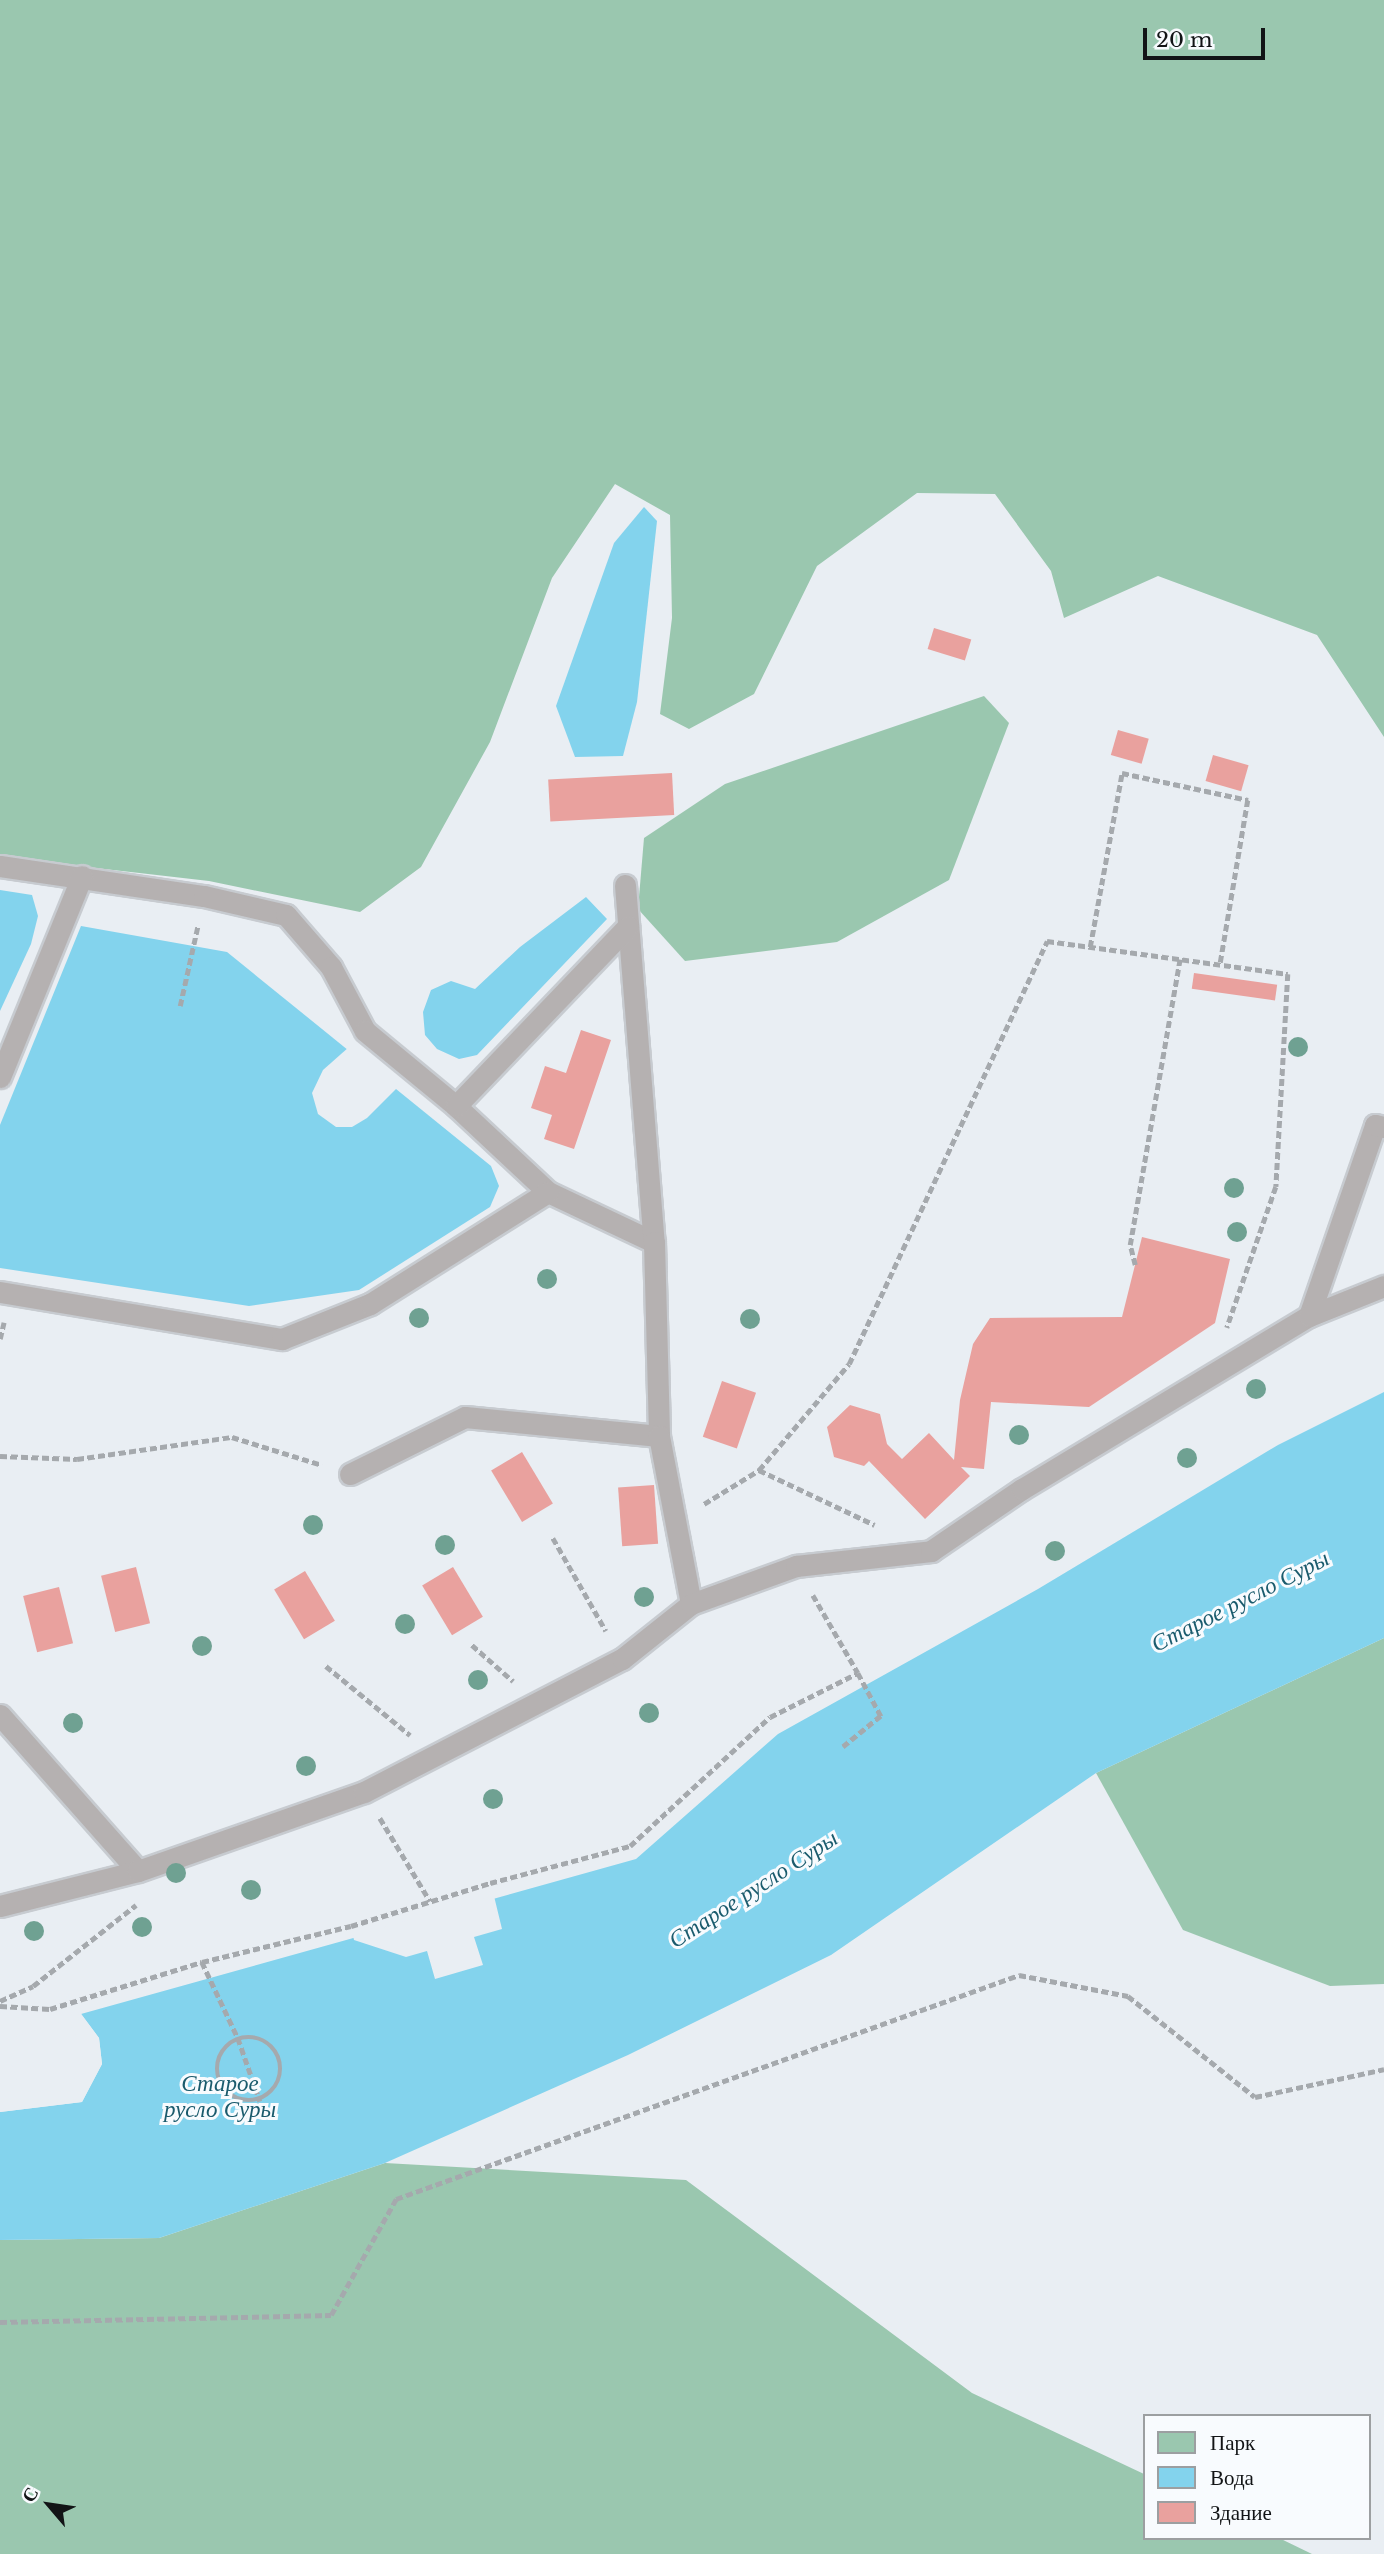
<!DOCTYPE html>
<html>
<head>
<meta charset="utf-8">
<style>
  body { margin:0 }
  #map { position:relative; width:1384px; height:2554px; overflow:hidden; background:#e9eef3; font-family:"Libre Baskerville",serif }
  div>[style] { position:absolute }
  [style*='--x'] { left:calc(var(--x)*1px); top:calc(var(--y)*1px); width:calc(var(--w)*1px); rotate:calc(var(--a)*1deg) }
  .green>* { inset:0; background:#9ac7af }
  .water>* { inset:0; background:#83d3ed }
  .pier>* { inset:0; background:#e9eef3 }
  .building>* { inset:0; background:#e9a19e; transform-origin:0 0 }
  .path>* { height:4.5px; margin-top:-2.25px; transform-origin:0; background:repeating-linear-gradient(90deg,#a5a9ad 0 7px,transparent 0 10.5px) }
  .path>.ring { margin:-2.25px; padding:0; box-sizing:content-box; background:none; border:4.5px solid #a5a9ad; border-radius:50% }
  .roads { filter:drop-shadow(2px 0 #c7cbd0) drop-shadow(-2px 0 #c7cbd0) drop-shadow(0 2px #c7cbd0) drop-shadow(0 -2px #c7cbd0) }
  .lane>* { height:21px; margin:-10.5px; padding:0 10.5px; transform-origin:10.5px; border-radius:10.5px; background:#b5b1b1 }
  .trees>* { width:20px; height:20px; margin:-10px; border-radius:50%; background:#6fa192 }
  span { translate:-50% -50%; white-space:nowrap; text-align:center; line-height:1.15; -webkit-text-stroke:6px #f8fbfe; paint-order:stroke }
  .water-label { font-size:23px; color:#1a5b6d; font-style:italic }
  .legend { position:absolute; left:1143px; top:2414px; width:228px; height:126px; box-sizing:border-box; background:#f8fbfe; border:2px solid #9c9fa1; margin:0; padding:9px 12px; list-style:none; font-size:21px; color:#121416 }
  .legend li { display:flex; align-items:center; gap:14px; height:35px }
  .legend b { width:35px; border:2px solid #9c9fa1 }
  .north { position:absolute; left:14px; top:2470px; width:70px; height:70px; -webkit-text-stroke:5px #f8fbfe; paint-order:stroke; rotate:299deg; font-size:19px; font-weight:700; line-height:28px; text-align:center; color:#121416 }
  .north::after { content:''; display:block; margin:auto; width:24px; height:32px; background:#121416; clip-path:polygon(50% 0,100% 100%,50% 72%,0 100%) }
  .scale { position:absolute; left:1143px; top:28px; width:122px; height:32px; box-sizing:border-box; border:4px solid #121416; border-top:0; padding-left:9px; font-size:21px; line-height:24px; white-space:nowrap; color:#121416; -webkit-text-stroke:5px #f8fbfe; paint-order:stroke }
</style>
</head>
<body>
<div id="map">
  <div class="green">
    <div style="clip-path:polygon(0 0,1384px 0,1384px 737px,1317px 635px,1158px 576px,1064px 618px,1051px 571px,995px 494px,917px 493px,817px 566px,754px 694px,689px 729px,660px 714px,672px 618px,670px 515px,615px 484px,552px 578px,490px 742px,421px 867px,360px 912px,209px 881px,0 857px)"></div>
    <div style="clip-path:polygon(984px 696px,1009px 723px,949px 880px,837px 942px,685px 961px,638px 909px,644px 838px,725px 784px)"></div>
    <div style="clip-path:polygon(1384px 1638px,1384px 1984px,1330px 1986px,1183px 1930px,1096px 1773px)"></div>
    <div style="clip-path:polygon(385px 2163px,686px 2180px,972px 2393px,1144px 2474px,1144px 2538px,1279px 2538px,1312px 2554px,0 2554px,0 2240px,159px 2238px)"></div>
  </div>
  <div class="water">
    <div style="clip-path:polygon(644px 507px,657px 521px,637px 702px,623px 756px,575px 757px,556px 706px,614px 543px)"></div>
    <div style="clip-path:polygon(0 890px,32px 895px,38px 916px,31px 944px,0 1011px)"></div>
    <div style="clip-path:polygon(586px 897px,607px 919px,477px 1055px,459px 1059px,437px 1049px,425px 1035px,423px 1012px,431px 990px,451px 981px,475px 989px,520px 947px)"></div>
    <div style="clip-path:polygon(81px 926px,227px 952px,491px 1166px,499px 1186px,490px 1207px,359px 1290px,249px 1306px,0 1268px,0 1125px)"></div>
    <div style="clip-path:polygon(1384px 1392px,1384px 1638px,1096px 1773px,831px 1955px,628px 2055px,385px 2163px,159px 2238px,0 2240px,0 2112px,82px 2102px,102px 2064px,99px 2038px,81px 2014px,636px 1859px,778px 1734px,1038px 1589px,1278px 1445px)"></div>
  </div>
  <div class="pier">
    <div style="clip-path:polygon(349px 1047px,398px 1087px,367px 1118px,352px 1127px,336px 1127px,318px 1114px,312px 1093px,323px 1070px)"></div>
    <div style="clip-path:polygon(494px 1896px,502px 1929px,474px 1937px,483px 1965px,435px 1979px,427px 1951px,406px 1957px,354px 1940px,353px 1936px)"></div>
    <div style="clip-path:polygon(79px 2011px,99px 2038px,102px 2064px,82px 2102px,0 2112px,0 2109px,79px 2099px,99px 2064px,96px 2039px,78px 2016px)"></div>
    <div style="clip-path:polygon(59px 2022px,73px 2028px,85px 2063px,78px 2077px,34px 2094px,20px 2088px,6px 2049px,14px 2037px)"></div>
  </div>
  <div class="building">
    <div style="left:934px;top:628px;width:39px;height:22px;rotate:17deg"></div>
    <div style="left:1118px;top:730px;width:32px;height:26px;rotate:16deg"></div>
    <div style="left:1213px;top:755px;width:37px;height:27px;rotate:16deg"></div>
    <div style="left:672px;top:773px;width:42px;height:124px;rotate:87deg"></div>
    <div style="left:1194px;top:973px;width:84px;height:16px;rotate:8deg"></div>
    <div style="clip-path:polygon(581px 1030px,611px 1040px,574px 1149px,544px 1139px,552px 1115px,531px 1108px,545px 1066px,566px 1073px)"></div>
    <div style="clip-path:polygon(1142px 1237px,1230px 1259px,1215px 1323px,1089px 1407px,991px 1402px,984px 1469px,961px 1467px,970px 1476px,925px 1519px,869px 1461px,864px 1466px,834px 1457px,827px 1427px,850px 1405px,880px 1414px,887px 1444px,902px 1459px,929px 1433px,954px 1460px,960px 1400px,973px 1344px,990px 1318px,1122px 1317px)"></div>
    <div style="left:722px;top:1381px;width:36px;height:59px;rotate:19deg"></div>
    <div style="left:522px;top:1452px;width:60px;height:36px;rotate:59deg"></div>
    <div style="left:654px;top:1485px;width:59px;height:36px;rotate:86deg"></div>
    <div style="left:136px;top:1567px;width:58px;height:36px;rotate:76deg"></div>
    <div style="left:453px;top:1567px;width:58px;height:36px;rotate:59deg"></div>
    <div style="left:305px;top:1571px;width:58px;height:36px;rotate:59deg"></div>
    <div style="left:59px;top:1587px;width:58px;height:37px;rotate:76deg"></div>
  </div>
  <div class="path">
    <div style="--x:1090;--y:947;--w:177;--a:-79.6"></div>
    <div style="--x:1122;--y:773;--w:129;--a:12.1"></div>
    <div style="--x:1248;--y:800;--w:167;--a:99.6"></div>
    <div style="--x:180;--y:1006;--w:83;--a:-77.5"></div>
    <div style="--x:1135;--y:1265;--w:21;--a:-104"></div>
    <div style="--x:1130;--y:1245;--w:290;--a:-80.1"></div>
    <div style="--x:0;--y:1339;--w:17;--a:-77"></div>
    <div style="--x:0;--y:1456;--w:77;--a:2.2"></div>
    <div style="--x:77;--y:1459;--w:157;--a:-8.1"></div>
    <div style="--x:232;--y:1437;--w:94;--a:17.3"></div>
    <div style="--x:759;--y:1470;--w:128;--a:25.4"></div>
    <div style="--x:704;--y:1504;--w:65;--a:-31.7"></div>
    <div style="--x:759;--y:1470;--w:139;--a:-49.7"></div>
    <div style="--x:849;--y:1364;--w:467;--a:-64.9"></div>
    <div style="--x:1047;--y:941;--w:243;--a:7.8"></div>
    <div style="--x:1288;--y:974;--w:213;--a:93.2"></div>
    <div style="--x:1276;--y:1187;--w:149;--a:109.2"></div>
    <div style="--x:553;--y:1538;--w:107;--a:60.3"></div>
    <div style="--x:813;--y:1595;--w:90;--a:60"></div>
    <div style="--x:472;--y:1645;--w:55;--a:41.3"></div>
    <div style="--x:326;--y:1666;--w:109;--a:39.4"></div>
    <div style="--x:380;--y:1818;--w:97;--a:58.9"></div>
    <div style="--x:202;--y:1962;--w:84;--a:64.7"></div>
    <div style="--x:238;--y:2038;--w:67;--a:70.8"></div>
    <div style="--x:0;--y:2001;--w:36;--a:-24"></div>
    <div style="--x:33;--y:1986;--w:131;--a:-38.2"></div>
    <div style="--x:0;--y:2006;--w:50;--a:3.4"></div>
    <div style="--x:50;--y:2009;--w:159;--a:-17.2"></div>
    <div style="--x:202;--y:1962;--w:153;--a:-13.6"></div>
    <div style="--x:351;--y:1926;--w:145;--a:-17.2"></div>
    <div style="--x:490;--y:1883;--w:145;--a:-14.8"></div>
    <div style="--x:630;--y:1846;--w:190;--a:-42.7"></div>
    <div style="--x:770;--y:1717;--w:98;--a:-26.6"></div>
    <div style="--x:858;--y:1673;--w:49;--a:61.9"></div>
    <div style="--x:881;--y:1716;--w:49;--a:140.8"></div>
    <div class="ring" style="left:217px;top:2037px;width:59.5px;height:59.5px"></div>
    <div style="--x:0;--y:2322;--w:331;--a:-1.2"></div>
    <div style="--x:331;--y:2315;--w:133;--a:-60.7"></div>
    <div style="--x:396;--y:2199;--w:662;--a:-19.78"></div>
    <div style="--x:1019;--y:1975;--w:111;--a:10.9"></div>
    <div style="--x:1128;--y:1996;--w:162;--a:38.5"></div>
    <div style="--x:1255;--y:2097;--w:132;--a:-12.2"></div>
  </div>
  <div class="roads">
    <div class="lane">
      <div style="--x:0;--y:866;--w:206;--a:8.4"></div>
      <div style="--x:204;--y:896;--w:84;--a:13"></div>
      <div style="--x:286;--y:915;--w:69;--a:49.1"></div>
      <div style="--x:331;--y:967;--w:72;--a:62"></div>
      <div style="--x:365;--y:1031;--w:118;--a:39.5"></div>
      <div style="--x:456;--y:1106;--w:126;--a:43.1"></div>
      <div style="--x:548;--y:1192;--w:117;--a:25.3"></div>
      <div style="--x:625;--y:885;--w:358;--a:85.4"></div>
      <div style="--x:654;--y:1242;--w:194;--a:88.5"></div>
      <div style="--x:0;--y:1077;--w:217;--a:-67.8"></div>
      <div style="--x:456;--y:1106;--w:249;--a:-46.3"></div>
      <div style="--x:0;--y:1292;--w:286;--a:9.5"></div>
      <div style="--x:282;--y:1339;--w:95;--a:-21.7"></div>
      <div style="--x:370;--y:1304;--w:210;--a:-32.2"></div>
      <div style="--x:1309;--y:1316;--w:202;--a:-70.9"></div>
      <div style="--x:1375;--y:1125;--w:9;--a:13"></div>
      <div style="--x:350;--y:1474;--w:128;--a:-26.4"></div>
      <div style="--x:465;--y:1417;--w:195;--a:5.6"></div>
      <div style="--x:659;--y:1436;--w:171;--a:79.2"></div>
      <div style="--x:0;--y:1715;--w:208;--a:48.5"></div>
      <div style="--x:0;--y:1906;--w:142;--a:-14.2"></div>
      <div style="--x:138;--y:1871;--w:239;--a:-19.3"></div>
      <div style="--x:364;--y:1792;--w:290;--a:-27.3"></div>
      <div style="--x:622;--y:1659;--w:88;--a:-38.6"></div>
      <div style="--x:691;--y:1604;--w:112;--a:-19.9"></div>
      <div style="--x:796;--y:1566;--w:136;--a:-6.3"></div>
      <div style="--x:931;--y:1551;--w:110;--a:-34.3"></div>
      <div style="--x:1022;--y:1489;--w:335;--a:-31.1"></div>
      <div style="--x:1309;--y:1316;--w:81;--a:-21.8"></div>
    </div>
  </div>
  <div class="trees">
    <div style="left:1298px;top:1047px"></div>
    <div style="left:1234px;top:1188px"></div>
    <div style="left:1237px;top:1232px"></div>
    <div style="left:547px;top:1279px"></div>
    <div style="left:419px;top:1318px"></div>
    <div style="left:750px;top:1319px"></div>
    <div style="left:1256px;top:1389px"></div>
    <div style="left:1019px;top:1435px"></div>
    <div style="left:1187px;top:1458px"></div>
    <div style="left:313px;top:1525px"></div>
    <div style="left:445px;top:1545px"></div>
    <div style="left:1055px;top:1551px"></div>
    <div style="left:644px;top:1597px"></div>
    <div style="left:405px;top:1624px"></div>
    <div style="left:202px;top:1646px"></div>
    <div style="left:478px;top:1680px"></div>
    <div style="left:649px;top:1713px"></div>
    <div style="left:73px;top:1723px"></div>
    <div style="left:306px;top:1766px"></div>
    <div style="left:493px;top:1799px"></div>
    <div style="left:176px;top:1873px"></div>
    <div style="left:251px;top:1890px"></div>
    <div style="left:142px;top:1927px"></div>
    <div style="left:34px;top:1931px"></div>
  </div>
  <div class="water-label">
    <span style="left:1240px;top:1601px;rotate:-27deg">Старое русло Суры</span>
    <span style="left:753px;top:1889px;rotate:-33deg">Старое русло Суры</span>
    <span style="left:220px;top:2096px">Старое<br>русло Суры</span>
  </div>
  <ul class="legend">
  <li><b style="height:19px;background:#9ac7af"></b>Парк</li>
  <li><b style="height:19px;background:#83d3ed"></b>Вода</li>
  <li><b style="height:19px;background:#e9a19e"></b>Здание</li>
  </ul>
  <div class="north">С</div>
  <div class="scale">20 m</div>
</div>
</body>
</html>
